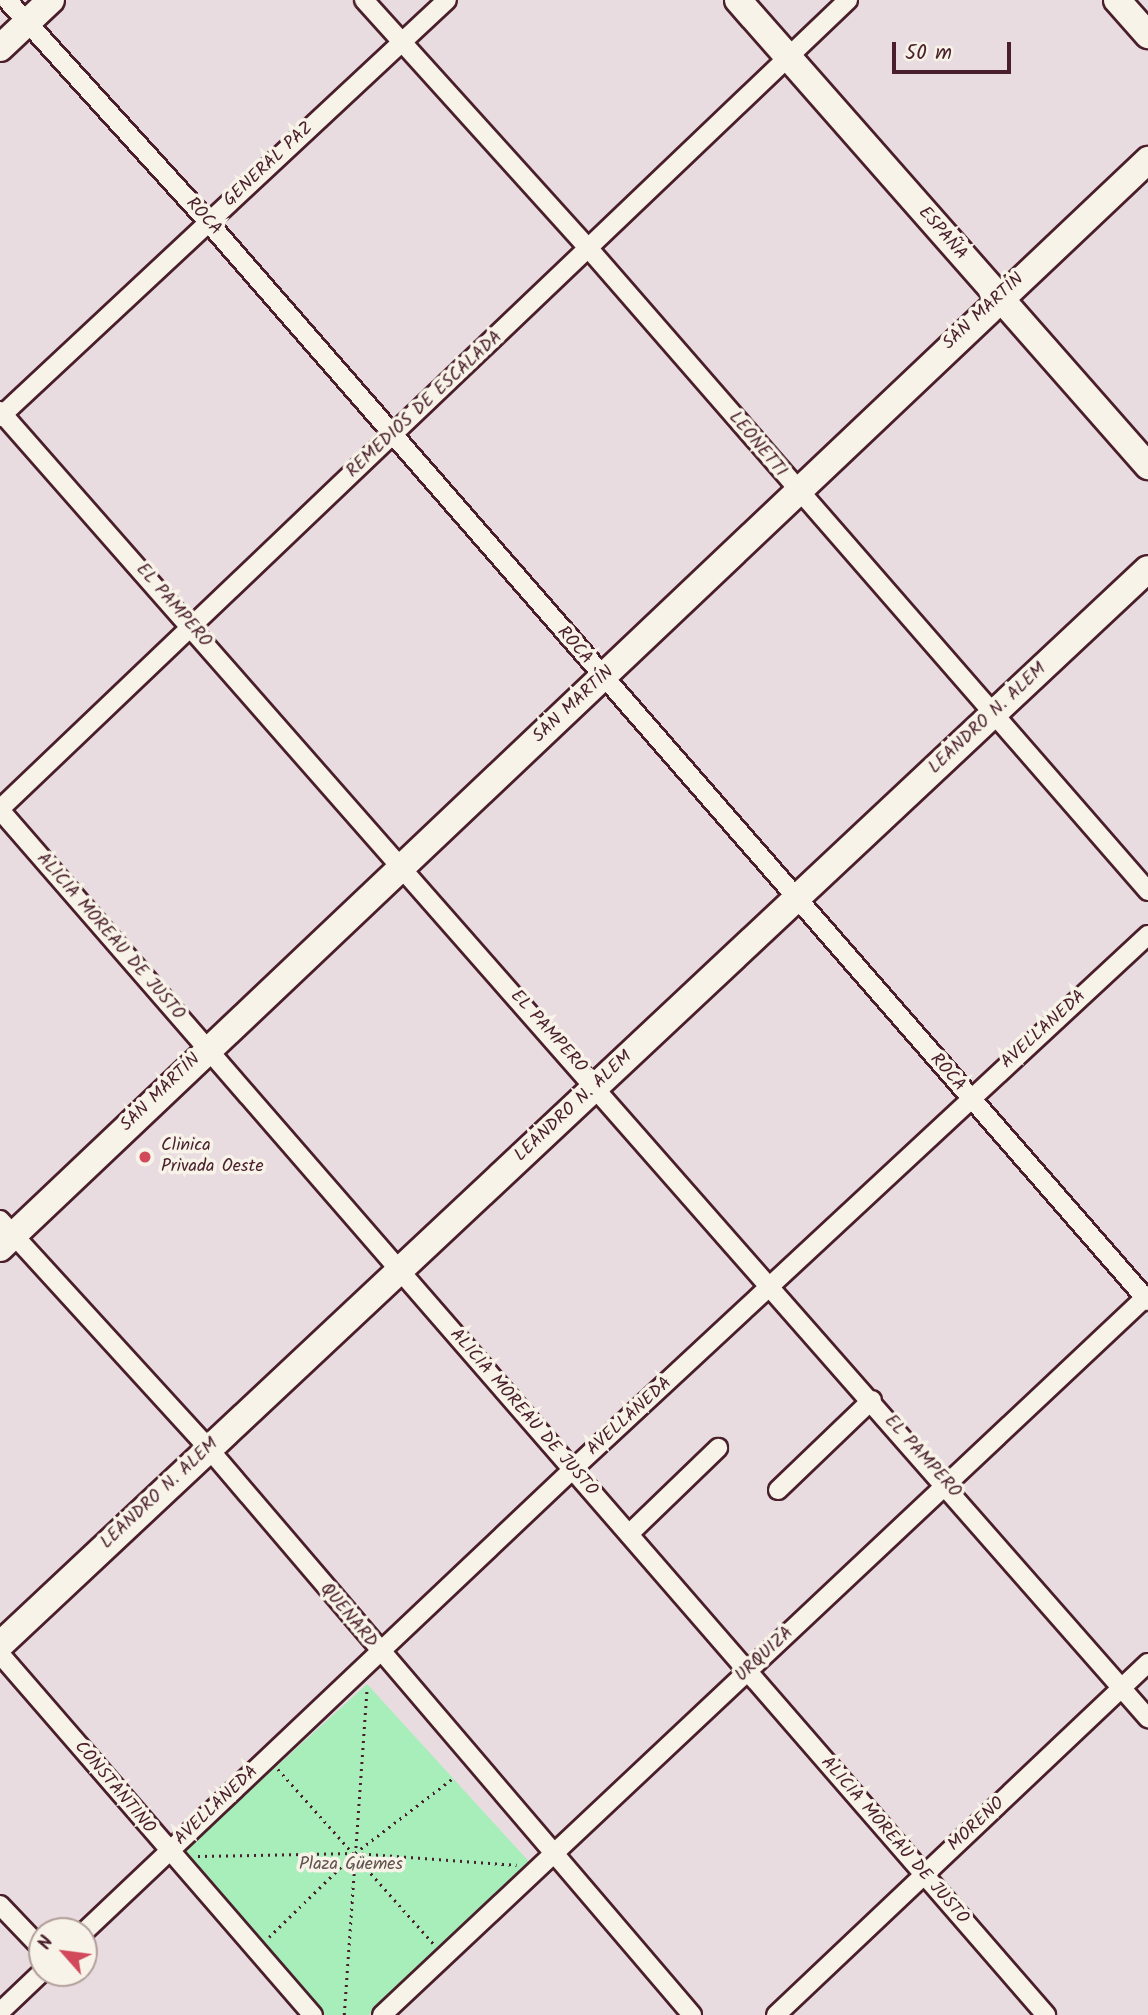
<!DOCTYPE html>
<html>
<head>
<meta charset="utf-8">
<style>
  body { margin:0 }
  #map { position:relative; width:1148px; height:2015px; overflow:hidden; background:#e9dce0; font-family:Kalam,sans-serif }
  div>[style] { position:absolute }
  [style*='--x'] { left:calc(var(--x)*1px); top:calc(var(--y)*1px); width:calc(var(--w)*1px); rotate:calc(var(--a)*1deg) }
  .green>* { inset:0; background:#a7eebb }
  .path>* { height:2.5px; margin-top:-1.25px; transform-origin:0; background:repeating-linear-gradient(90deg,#4a1f2b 0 2px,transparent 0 7px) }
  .roads { filter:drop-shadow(2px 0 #4a1f2b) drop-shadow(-2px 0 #4a1f2b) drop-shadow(0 2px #4a1f2b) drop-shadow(0 -2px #4a1f2b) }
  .street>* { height:18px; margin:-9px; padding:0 9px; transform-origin:9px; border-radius:9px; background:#f7f3e8 }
  .secondary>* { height:26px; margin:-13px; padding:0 13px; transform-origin:13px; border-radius:13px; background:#f7f3e8 }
  .dots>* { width:19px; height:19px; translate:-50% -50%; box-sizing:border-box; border:4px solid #f7f3e8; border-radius:50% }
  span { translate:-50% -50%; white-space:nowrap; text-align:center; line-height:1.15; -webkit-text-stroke:7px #f7f3e8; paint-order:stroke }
  .street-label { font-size:18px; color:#4a1f2b }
  .poi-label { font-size:18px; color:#4a1f2b }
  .left { translate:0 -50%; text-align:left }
  .park-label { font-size:18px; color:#61534f }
  .north { position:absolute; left:28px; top:1917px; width:70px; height:70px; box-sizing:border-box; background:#f7f3e8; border:2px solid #b29e9c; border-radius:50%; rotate:298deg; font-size:19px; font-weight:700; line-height:28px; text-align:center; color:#4a1f2b }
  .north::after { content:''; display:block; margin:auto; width:24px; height:32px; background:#d1495b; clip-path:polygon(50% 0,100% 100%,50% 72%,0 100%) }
  .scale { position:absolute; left:892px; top:42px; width:119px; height:32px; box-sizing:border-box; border:4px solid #4a1f2b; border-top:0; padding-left:9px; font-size:21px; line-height:24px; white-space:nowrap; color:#4a1f2b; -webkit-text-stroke:5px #f7f3e8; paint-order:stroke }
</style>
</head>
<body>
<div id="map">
  <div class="green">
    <div style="clip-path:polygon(367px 1684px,533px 1866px,369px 2015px,321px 2015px,178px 1856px)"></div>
  </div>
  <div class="path">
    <div style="--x:278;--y:1769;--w:234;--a:48.3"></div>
    <div style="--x:198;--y:1856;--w:157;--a:-1.1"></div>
    <div style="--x:355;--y:1853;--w:162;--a:4.2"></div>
    <div style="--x:269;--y:1937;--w:120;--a:-44.3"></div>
    <div style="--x:355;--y:1853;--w:123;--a:-37.4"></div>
    <div style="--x:344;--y:2015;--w:329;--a:-86"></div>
  </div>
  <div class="roads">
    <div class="street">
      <div style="--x:7;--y:0;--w:299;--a:47.8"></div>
      <div style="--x:208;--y:222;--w:1431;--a:48.94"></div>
      <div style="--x:364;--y:0;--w:337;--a:47.9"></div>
      <div style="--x:590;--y:250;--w:850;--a:48.96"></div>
      <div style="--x:0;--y:411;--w:1740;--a:48.71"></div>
      <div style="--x:0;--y:417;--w:611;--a:-43.01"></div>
      <div style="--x:0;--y:809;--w:1172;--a:-43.65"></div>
      <div style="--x:0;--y:810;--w:1596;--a:49.04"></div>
      <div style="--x:0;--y:1220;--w:310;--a:47.6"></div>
      <div style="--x:209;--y:1449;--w:744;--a:49.52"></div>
      <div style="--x:778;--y:1490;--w:130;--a:-43.8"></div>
      <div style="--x:629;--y:1534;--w:124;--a:-44"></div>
      <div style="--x:0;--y:1654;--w:478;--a:49.1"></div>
      <div style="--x:0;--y:1905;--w:61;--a:46.3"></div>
      <div style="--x:84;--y:1932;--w:672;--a:-43.43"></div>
      <div style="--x:572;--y:1470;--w:786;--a:-42.89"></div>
      <div style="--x:0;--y:2012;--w:58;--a:-43.6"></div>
      <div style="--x:382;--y:2015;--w:1051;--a:-43.23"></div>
      <div style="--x:776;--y:2015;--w:512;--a:-43.42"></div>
    </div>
    <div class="secondary">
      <div style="--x:738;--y:0;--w:621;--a:48.66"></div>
      <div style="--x:1117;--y:0;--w:47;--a:48.5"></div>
      <div style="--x:0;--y:48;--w:70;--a:-43.3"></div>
      <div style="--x:0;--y:1248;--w:1582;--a:-43.46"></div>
      <div style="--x:0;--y:1645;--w:1573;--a:-43.15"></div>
    </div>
  </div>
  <div class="dots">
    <div style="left:145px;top:1157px;background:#d1495b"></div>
  </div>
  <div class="street-label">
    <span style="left:269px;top:165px;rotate:-43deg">GENERAL PAZ</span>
    <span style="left:203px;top:217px;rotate:48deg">ROCA</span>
    <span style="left:942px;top:234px;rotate:49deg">ESPAÑA</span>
    <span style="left:984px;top:312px;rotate:-43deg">SAN MARTÍN</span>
    <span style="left:425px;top:405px;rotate:-43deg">REMEDIOS DE ESCALADA</span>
    <span style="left:757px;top:445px;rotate:50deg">LEONETTI</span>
    <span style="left:173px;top:606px;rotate:49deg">EL PAMPERO</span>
    <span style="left:574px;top:646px;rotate:49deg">ROCA</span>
    <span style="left:574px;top:705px;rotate:-43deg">SAN MARTÍN</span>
    <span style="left:988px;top:719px;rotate:-43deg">LEANDRO N. ALEM</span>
    <span style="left:110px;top:937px;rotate:49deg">ALICIA MOREAU DE JUSTO</span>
    <span style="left:1044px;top:1030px;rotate:-42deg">AVELLANEDA</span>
    <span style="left:548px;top:1032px;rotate:48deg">EL PAMPERO</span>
    <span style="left:947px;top:1073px;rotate:49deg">ROCA</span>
    <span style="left:161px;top:1093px;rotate:-44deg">SAN MARTÍN</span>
    <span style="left:574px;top:1107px;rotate:-43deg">LEANDRO N. ALEM</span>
    <span style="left:523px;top:1413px;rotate:49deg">ALICIA MOREAU DE JUSTO</span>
    <span style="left:630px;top:1417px;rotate:-42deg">AVELLANEDA</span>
    <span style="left:922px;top:1457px;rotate:48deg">EL PAMPERO</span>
    <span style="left:160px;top:1494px;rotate:-43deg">LEANDRO N. ALEM</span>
    <span style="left:348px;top:1616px;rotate:50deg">QUENARD</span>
    <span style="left:765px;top:1655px;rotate:-43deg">URQUIZA</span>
    <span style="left:114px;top:1788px;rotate:50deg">CONSTANTINO</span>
    <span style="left:217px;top:1806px;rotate:-43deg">AVELLANEDA</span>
    <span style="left:977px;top:1825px;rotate:-43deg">MORENO</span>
    <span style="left:894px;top:1841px;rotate:49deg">ALICIA MOREAU DE JUSTO</span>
  </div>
  <div class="poi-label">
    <span class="left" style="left:161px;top:1157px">Clinica<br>Privada Oeste</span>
  </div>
  <div class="park-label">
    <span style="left:351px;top:1865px">Plaza Güemes</span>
  </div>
  <div class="north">N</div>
  <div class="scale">50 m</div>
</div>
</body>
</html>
